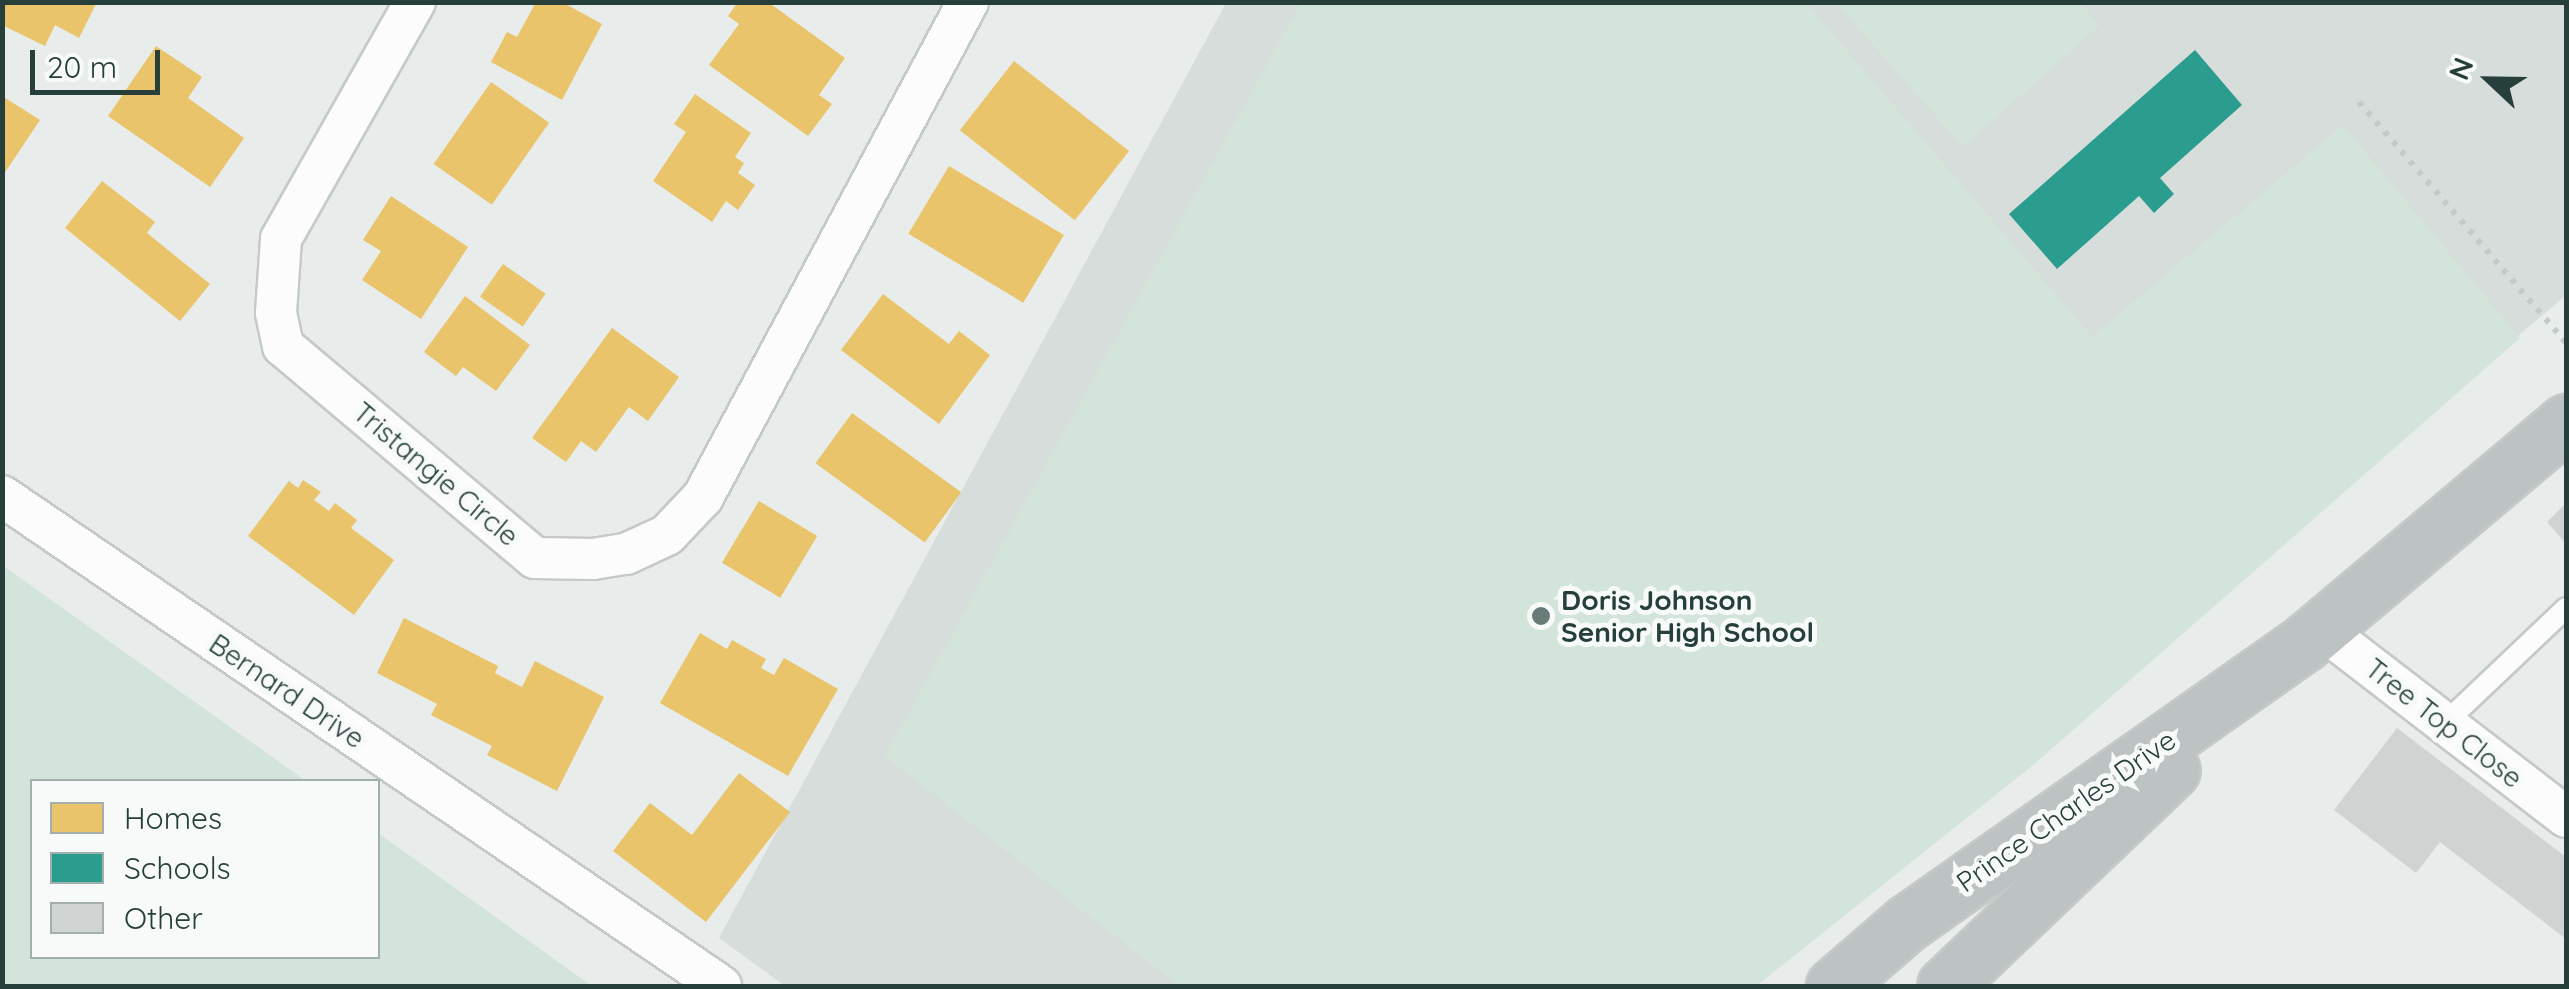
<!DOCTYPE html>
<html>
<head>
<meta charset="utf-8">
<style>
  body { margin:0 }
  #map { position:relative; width:2569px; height:989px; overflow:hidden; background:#e8ecea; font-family:Quicksand,sans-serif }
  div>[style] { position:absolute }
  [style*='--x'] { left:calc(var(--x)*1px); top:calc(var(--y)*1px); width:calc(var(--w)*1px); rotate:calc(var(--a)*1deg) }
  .built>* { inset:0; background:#d6ddda }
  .green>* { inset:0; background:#d3e4da }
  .homes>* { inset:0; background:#e9c46a; transform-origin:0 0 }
  .schools>* { inset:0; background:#2a9d8f }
  .building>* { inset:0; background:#cfd3d2 }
  .path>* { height:6px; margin-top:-3px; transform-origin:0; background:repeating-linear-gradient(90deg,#c3cbca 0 5px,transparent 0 13px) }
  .roads { filter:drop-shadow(2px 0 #c5c9c8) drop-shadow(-2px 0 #c5c9c8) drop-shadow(0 2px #c5c9c8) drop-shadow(0 -2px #c5c9c8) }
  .lane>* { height:20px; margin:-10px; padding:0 10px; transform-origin:10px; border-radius:10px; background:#fcfcfc }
  .street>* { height:40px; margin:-20px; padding:0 20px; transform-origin:20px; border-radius:20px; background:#fcfcfc }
  .highway>* { height:55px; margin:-27.5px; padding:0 27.5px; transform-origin:27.5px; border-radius:27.5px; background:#bdc3c2 }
  .dots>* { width:28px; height:28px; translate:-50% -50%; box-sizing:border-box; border:5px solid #f7faf9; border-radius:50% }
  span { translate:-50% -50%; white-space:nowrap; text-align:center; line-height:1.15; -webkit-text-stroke:10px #f7faf9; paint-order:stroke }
  .street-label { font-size:28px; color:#263f3b }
  .poi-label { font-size:28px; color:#263f3b; font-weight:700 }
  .left { translate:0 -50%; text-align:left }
  .frame { position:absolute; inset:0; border:5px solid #263f3b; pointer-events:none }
  .legend { position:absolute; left:30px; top:779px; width:350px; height:180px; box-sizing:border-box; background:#f7faf9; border:2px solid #a3afad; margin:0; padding:12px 18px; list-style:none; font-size:30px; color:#263f3b }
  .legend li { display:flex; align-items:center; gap:20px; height:50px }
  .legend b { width:50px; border:2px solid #a3afad }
  .north { position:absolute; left:2439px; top:30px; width:100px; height:100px; -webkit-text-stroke:8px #f7faf9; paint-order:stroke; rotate:292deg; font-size:28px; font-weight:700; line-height:40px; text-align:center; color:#263f3b }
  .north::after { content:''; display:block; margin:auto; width:35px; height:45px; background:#263f3b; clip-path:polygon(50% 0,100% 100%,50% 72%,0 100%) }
  .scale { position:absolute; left:30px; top:50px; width:130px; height:45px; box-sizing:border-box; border:5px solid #263f3b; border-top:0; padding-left:12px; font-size:30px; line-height:35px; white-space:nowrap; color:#263f3b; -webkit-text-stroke:8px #f7faf9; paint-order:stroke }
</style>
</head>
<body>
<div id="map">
  <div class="built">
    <div style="clip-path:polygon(1226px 3px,2566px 3px,2566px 295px,1755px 986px,785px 986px,719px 938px)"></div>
  </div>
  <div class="green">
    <div style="clip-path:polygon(1301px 3px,1806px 3px,2092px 337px,2343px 125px,2520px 338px,2032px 766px,1756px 986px,1179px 986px,885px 756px)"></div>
    <div style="clip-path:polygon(1836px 3px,2080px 3px,2100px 25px,1963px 147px)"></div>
    <div style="clip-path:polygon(2px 565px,306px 781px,32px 782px,32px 956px,378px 956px,378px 833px,592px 986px,3px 986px)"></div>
  </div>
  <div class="homes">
    <div style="clip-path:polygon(2px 2px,97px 2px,79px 38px,55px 25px,45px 46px,2px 25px)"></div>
    <div style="clip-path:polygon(536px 2px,562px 2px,602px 24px,562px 100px,491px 62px,507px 32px,517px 37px)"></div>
    <div style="clip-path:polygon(738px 2px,768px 2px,845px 58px,819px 95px,832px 104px,808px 136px,709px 65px,739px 24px,728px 16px)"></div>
    <div style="clip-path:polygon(156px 46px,202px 77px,188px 98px,244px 138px,210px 187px,108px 116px)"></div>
    <div style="left:1014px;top:61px;width:146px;height:88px;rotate:38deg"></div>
    <div style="left:491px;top:82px;width:71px;height:100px;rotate:35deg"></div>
    <div style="clip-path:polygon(695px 94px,751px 133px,735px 157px,744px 163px,738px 173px,755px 185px,738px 210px,726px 201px,712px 222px,653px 181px,686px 132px,674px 124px)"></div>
    <div style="clip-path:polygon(2px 96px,40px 120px,2px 177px)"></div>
    <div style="left:949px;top:166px;width:134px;height:79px;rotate:31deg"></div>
    <div style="clip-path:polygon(102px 181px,155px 222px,147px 233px,210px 284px,180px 321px,65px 228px)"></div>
    <div style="clip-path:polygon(391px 196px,468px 247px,421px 319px,362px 280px,381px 251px,363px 240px)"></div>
    <div style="left:503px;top:264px;width:52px;height:40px;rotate:35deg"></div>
    <div style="clip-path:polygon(883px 294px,949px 344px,959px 331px,990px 355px,939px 424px,841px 350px)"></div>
    <div style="clip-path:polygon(465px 296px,530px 345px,496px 391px,463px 367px,456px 376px,424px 352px)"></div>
    <div style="clip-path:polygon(612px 328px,679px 377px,648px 421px,629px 407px,596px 452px,581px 441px,566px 462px,532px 438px)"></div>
    <div style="left:852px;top:413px;width:135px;height:62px;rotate:36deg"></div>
    <div style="clip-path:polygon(303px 480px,321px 492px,314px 500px,329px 511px,335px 503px,357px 520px,351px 528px,394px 560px,354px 615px,248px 536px,289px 481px,298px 488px)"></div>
    <div style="left:759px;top:501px;width:68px;height:72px;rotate:31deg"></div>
    <div style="clip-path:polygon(404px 618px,498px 666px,495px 673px,522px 687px,535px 661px,604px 697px,557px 791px,487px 755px,492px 746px,431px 715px,437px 704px,377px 673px)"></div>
    <div style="clip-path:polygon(700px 633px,727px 649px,732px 640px,766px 659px,761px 668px,774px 675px,784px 658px,838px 689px,788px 776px,660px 703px)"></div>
    <div style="clip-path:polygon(739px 773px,790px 812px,706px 922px,613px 851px,650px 803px,692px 835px)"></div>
  </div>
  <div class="schools">
    <div style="clip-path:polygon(2195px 50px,2242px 105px,2160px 178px,2174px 194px,2154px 213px,2139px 196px,2057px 269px,2009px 214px)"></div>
  </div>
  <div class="building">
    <div style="clip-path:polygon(2566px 503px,2566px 544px,2547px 522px)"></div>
    <div style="clip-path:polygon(2397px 728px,2566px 857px,2566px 939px,2440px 842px,2416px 873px,2334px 810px)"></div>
  </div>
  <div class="path">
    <div style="--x:2359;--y:102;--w:318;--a:49.3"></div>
  </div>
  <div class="roads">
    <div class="lane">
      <div style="--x:2445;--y:723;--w:167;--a:-43.5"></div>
    </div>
    <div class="street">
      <div style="--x:415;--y:2;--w:272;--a:119.5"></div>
      <div style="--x:281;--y:239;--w:74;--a:93.9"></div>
      <div style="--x:276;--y:313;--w:34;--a:78"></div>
      <div style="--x:283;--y:346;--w:329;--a:40.1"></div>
      <div style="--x:535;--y:558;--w:58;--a:1"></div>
      <div style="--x:593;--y:559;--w:33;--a:-9"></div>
      <div style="--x:626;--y:554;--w:45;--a:-24.9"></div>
      <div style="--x:667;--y:535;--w:52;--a:-46.5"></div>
      <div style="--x:703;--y:497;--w:561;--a:-61.84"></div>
      <div style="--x:2;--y:496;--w:870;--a:34.27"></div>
      <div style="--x:2322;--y:629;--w:308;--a:37.6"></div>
    </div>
    <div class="highway">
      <div style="--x:1834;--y:986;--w:96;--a:-40.8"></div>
      <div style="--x:1907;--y:923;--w:486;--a:-35.2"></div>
      <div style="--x:2304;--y:643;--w:343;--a:-40.1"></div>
      <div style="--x:1945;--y:986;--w:313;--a:-43.6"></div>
    </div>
  </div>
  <div class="dots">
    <div style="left:1541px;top:616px;background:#6a7c78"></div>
  </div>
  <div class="street-label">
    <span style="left:436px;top:474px;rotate:40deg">Tristangie Circle</span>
    <span style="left:287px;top:691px;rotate:34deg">Bernard Drive</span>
    <span style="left:2444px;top:723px;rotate:38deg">Tree Top Close</span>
    <span style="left:2066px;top:811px;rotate:-35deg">Prince Charles Drive</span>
  </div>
  <div class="poi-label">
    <span class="left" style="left:1561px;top:616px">Doris Johnson<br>Senior High School</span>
  </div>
  <div class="frame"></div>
  <ul class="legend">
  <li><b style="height:28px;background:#e9c46a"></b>Homes</li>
  <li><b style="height:28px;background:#2a9d8f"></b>Schools</li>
  <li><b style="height:28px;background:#cfd3d2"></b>Other</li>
  </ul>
  <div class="north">N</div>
  <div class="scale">20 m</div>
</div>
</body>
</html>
